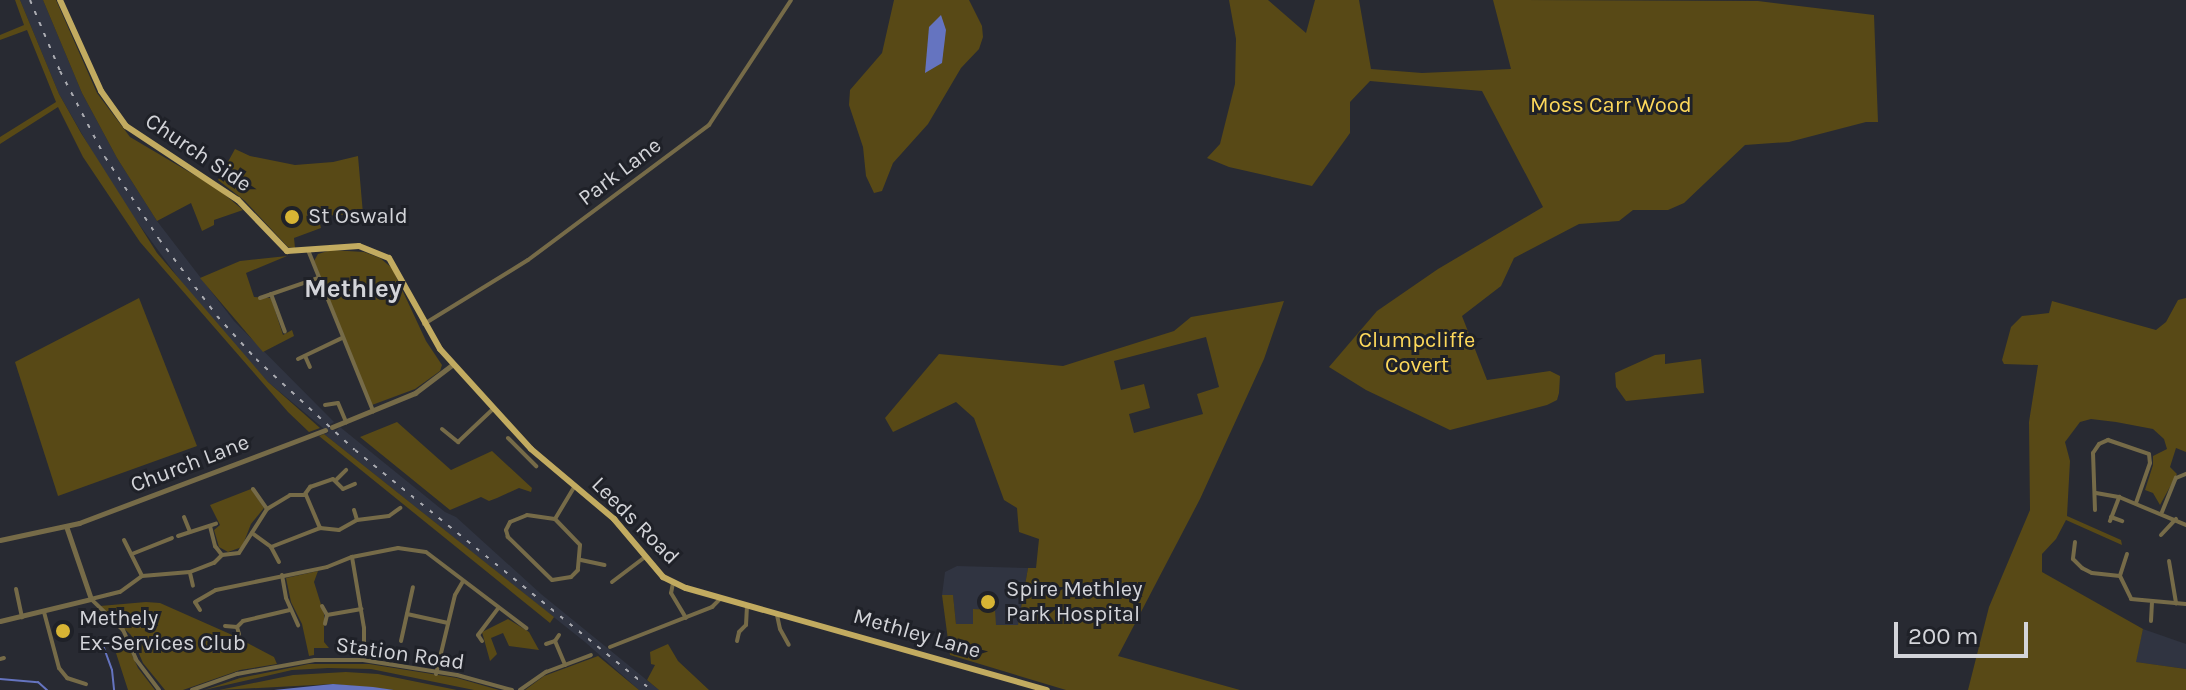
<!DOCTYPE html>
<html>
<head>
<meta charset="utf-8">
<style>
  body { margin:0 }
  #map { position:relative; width:2186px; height:690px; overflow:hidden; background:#282a32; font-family:Karla,sans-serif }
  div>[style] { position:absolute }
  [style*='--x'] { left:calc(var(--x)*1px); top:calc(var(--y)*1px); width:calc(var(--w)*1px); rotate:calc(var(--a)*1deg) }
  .built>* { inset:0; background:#303441 }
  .green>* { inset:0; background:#584916 }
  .water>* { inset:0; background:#6574c0 }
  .stream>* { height:2px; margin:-1px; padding:0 1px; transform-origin:1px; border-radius:1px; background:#6574c0 }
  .minor>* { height:4px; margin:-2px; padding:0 2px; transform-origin:2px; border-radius:2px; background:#766b48 }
  .tertiary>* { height:5px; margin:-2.5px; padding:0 2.5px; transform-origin:2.5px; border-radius:2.5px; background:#766b48 }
  .primary>* { height:6px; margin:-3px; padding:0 3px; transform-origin:3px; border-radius:3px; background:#c2ab60 }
  .rail>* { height:2px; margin-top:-1px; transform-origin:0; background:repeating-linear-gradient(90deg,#aaabb1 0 4px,transparent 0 12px) }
  .dots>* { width:22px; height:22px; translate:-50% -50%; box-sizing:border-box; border:4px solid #1f2128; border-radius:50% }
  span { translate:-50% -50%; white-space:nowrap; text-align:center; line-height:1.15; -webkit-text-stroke:6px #1f2128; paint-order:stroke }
  .park-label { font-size:22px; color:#fdd85b }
  .street-label { font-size:22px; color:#d3d4d9 }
  .poi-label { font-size:22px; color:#d3d4d9 }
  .left { translate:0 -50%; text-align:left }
  .quarter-label { font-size:26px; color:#d3d4d9; font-weight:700 }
  .scale { position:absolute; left:1894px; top:622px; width:134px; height:36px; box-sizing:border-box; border:4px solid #d3d4d9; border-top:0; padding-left:10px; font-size:24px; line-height:28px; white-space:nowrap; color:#d3d4d9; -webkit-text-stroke:6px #1f2128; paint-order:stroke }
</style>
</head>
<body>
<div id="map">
  <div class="built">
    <div style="clip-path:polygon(20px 0,43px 0,82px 93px,117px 158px,157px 221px,234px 321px,334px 422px,329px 425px,336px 431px,340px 427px,445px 512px,456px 517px,541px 594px,659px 690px,639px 690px,585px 642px,324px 434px,329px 433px,268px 382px,196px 302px,116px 193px,59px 94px)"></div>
    <div style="clip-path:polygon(957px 566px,1028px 568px,1018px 625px,995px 625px,995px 610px,974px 609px,973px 624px,956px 624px,953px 596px,942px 595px,945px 572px)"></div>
    <div style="clip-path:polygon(2143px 629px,2186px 644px,2186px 669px,2135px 662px)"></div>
  </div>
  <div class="green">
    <div style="clip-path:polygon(15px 0,20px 0,59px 94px,81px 133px,157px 253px,268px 382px,320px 428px,309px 432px,288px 412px,140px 242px,83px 157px,58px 107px,0 144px,0 137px,56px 102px,27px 30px,0 40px,0 35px,24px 25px)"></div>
    <div style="clip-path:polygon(43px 0,56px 0,97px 93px,130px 137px,218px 189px,243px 210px,214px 220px,214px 225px,202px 231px,191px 203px,157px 221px,117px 158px,82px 93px)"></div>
    <div style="clip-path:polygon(894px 0,969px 0,982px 26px,983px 37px,979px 49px,961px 68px,928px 124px,893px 163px,882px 191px,874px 193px,866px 176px,863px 147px,849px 105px,850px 90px,882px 53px)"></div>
    <div style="clip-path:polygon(1229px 0,1268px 0,1306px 33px,1315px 0,1359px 0,1371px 69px,1422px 73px,1511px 69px,1493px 0,1758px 1px,1874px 15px,1878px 122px,1866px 122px,1789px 142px,1745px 145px,1684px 203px,1668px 210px,1633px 210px,1619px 221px,1579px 224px,1514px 258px,1501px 286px,1462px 316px,1487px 380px,1550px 371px,1560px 376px,1559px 393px,1557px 400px,1547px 405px,1450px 430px,1366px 390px,1329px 367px,1377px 311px,1438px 269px,1543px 207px,1482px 91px,1370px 81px,1350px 102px,1350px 133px,1312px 186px,1229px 167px,1207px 158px,1220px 144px,1235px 84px,1236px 39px)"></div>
    <div style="clip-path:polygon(235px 149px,250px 156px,295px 165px,333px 162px,358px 156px,363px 214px,318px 216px,321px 228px,294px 238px,295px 248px,288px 247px,245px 201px,218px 180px)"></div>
    <div style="clip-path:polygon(331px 250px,364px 252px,380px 258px,392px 268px,426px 341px,442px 365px,440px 371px,415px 389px,372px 405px,314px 261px,318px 254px)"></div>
    <div style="clip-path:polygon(287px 256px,246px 273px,254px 297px,271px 298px,283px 335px,292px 330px,294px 336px,263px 352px,200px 278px,240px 261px)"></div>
    <div style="clip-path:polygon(139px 298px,197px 446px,58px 496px,15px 362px)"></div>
    <div style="clip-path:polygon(2186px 298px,2186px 452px,2176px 448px,2170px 467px,2177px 474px,2160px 505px,2153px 493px,2145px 490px,2153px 465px,2153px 456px,2167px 449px,2164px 439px,2153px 429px,2116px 422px,2091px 419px,2080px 422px,2065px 442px,2070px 461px,2067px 516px,2121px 540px,2122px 545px,2066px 520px,2056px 539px,2042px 554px,2042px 572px,2143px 629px,2136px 662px,2186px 669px,2186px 690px,1968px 690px,1989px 607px,2030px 510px,2029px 422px,2038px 365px,2004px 364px,2002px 360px,2011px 327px,2022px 316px,2049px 313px,2052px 301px,2156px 330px,2166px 322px,2178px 300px)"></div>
    <div style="clip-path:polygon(evenodd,1284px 301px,1264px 359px,1200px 499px,1118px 656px,1240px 690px,1066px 690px,950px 655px,942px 595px,953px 595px,956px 624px,973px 624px,973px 609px,995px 610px,996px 625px,1018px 625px,1028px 568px,1036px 568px,1039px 539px,1019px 532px,1017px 508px,1004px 500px,974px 418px,956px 402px,893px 432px,885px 418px,939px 354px,1063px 366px,1174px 331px,1191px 317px,1284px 301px,1206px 337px,1219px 387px,1197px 394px,1203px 414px,1134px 433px,1129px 414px,1150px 408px,1144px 384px,1121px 390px,1114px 361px,1206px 337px)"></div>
    <div style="clip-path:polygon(1665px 354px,1665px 364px,1701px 359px,1704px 393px,1626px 401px,1616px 387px,1615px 373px,1655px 355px)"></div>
    <div style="clip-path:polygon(397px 422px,451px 470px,492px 451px,532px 488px,531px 492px,519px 488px,497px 498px,489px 501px,481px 497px,450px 510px,360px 437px)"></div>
    <div style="clip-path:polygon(324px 434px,554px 617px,550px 623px,319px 436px)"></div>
    <div style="clip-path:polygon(251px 489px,264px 508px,251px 524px,242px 547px,228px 552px,219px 547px,214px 530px,220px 525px,210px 505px)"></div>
    <div style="clip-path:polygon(318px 571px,314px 582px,324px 614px,324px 642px,329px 648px,314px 648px,314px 655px,309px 656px,302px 624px,291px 602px,286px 578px)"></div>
    <div style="clip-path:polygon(146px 602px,160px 603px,230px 634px,274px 657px,277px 664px,240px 670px,183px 690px,165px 690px,143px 663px,131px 635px,100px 606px)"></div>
    <div style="clip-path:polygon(508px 619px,529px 632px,539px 650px,509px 646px,503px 633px,491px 638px,497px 654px,490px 661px,482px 632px)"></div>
    <div style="clip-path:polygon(668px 644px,678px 661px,709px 690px,659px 690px,647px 680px,655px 665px,651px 664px,650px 652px)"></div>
    <div style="clip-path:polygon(128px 646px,138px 668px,155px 690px,128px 690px,116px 653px)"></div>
    <div style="clip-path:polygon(598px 656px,639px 690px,525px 690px,544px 676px)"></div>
    <div style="clip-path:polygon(309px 664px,369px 664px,457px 678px,499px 690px,474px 690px,371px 669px,328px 668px,292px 670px,204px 690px,240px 678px)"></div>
    <div style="clip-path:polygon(346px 672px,378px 674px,457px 690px,394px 690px,333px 684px,219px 690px,293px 675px)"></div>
  </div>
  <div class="water">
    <div style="clip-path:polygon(941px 15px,946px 30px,942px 63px,925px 73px,929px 27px)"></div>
    <div style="clip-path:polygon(333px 684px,373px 687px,394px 690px,274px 690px)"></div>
  </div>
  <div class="stream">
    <div style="--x:100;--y:637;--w:35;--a:70"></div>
    <div style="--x:112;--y:670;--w:20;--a:84"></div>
    <div style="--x:0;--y:679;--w:38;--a:5"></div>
    <div style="--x:38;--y:682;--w:12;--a:42"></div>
  </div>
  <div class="minor">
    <div style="--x:308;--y:250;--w:174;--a:68"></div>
    <div style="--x:271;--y:294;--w:40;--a:69.8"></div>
    <div style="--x:260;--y:298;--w:61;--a:-19"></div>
    <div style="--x:424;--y:324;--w:122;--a:-31.6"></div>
    <div style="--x:528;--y:260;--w:226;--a:-36.7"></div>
    <div style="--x:709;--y:125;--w:149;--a:-56.7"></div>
    <div style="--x:305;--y:356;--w:12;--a:66"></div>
    <div style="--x:298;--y:359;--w:49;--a:-25.5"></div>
    <div style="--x:325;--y:405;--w:13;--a:-9"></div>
    <div style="--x:338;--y:403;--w:21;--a:67"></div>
    <div style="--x:442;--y:429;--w:21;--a:39"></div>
    <div style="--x:458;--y:442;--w:47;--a:-43.3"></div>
    <div style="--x:508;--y:438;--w:40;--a:45"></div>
    <div style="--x:337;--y:479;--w:13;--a:-45"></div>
    <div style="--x:253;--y:489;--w:24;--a:55"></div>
    <div style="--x:2096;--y:493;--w:23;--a:10"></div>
    <div style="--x:2119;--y:497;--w:73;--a:22.7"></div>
    <div style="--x:305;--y:494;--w:9;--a:-54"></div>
    <div style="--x:310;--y:487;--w:24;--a:-19"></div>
    <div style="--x:333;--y:479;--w:14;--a:45"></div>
    <div style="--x:343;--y:489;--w:13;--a:-23"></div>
    <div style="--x:354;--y:510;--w:10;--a:73"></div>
    <div style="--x:2095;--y:510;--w:57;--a:-92"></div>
    <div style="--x:2093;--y:453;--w:11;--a:-56"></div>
    <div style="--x:2099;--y:444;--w:10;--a:-24"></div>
    <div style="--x:2108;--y:440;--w:43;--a:18.9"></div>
    <div style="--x:2149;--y:454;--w:9;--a:84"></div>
    <div style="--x:2150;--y:463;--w:42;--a:109.3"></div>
    <div style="--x:2162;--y:512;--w:37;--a:-68"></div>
    <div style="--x:2176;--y:478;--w:11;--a:-22"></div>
    <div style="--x:527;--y:515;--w:28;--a:8"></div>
    <div style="--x:555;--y:519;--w:36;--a:46"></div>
    <div style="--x:580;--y:545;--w:25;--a:95"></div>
    <div style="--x:578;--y:570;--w:10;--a:135"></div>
    <div style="--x:571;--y:577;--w:19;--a:171"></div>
    <div style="--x:552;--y:580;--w:62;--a:-135.7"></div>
    <div style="--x:508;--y:537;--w:7;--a:-106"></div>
    <div style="--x:506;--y:530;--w:9;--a:-63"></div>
    <div style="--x:510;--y:522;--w:18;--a:-22"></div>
    <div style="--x:184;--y:517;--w:16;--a:68"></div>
    <div style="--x:2111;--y:517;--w:12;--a:20"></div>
    <div style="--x:555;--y:519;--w:37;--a:-59"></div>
    <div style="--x:2110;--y:521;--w:26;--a:-69"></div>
    <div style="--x:210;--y:526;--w:21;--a:76"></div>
    <div style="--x:215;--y:546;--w:11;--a:52"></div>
    <div style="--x:252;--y:533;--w:24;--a:36"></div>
    <div style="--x:271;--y:547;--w:17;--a:62"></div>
    <div style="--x:2161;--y:535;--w:22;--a:-47"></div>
    <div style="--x:178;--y:536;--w:40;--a:-18"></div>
    <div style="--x:124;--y:540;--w:40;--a:63.4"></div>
    <div style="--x:2075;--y:542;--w:17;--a:97"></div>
    <div style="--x:2073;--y:559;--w:13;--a:45"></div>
    <div style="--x:2082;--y:568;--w:11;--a:27"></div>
    <div style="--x:2092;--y:573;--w:28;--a:6"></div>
    <div style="--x:271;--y:547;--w:53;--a:-21.2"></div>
    <div style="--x:320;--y:528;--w:19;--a:6"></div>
    <div style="--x:339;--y:530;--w:21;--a:-29"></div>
    <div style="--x:357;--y:520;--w:32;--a:-7"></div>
    <div style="--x:389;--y:516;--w:14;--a:-36"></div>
    <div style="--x:132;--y:554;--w:43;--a:-21.8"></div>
    <div style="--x:2127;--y:554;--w:23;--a:108"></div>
    <div style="--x:2120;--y:576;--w:25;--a:64"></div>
    <div style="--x:2131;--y:599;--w:55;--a:5.2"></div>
    <div style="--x:352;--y:557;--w:47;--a:-11.1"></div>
    <div style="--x:398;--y:548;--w:28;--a:8"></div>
    <div style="--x:426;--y:552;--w:126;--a:37.2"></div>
    <div style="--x:581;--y:560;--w:24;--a:12"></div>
    <div style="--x:2169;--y:561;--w:43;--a:80.5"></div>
    <div style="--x:190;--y:573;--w:13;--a:77"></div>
    <div style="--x:282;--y:575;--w:23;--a:80"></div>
    <div style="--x:286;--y:598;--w:30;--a:66"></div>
    <div style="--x:612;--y:582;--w:41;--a:-37.1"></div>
    <div style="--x:673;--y:583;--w:10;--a:101"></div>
    <div style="--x:671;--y:593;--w:29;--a:59"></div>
    <div style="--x:16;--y:589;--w:29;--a:78"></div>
    <div style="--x:322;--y:606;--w:10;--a:61"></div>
    <div style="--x:327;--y:615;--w:9;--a:103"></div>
    <div style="--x:200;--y:610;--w:9;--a:-122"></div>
    <div style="--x:195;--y:602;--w:24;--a:-30"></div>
    <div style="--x:216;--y:590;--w:113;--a:-11.7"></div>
    <div style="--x:327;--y:567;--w:27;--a:-22"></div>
    <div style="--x:352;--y:557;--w:72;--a:80.4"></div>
    <div style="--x:364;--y:628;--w:32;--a:90"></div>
    <div style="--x:44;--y:612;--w:58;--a:75"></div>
    <div style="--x:59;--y:668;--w:13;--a:51"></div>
    <div style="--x:67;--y:678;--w:20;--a:18"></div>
    <div style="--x:407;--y:614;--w:42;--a:12.4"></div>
    <div style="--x:327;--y:615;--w:35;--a:-10"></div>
    <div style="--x:777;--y:615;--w:14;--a:78"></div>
    <div style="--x:780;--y:629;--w:18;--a:61"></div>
    <div style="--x:2151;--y:621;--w:18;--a:-87"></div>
    <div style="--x:225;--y:626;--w:12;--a:5"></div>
    <div style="--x:239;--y:634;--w:7;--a:-106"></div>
    <div style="--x:237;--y:627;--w:8;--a:-45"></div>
    <div style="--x:243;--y:621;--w:48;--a:-13.2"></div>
    <div style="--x:559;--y:635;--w:7;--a:124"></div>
    <div style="--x:555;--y:641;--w:26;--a:67"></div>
    <div style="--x:401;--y:641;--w:55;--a:-77.5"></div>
    <div style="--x:482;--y:641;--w:7;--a:-124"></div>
    <div style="--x:478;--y:635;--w:34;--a:-53"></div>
    <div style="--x:737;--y:641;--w:9;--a:-77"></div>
    <div style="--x:739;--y:632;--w:10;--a:-45"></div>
    <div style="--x:746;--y:625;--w:20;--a:-87"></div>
    <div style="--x:546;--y:644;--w:9;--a:-18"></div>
    <div style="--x:610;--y:647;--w:110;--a:-21.4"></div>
    <div style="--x:712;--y:607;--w:13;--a:-45"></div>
    <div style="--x:0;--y:659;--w:4;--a:-14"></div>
    <div style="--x:436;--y:674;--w:81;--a:-76.5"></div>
    <div style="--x:455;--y:595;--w:16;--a:-60"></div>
    <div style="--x:159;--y:690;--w:39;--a:-127"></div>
    <div style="--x:136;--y:659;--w:32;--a:-114"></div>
    <div style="--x:123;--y:630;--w:45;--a:-135.9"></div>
    <div style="--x:91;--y:599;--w:30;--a:-14"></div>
    <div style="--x:120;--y:592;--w:27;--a:-36"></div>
    <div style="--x:142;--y:576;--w:48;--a:-4.8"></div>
    <div style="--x:190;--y:572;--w:26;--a:-21"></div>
    <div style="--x:214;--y:563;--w:11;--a:-45"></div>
    <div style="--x:222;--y:555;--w:17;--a:-7"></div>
    <div style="--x:239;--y:553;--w:52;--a:-57.5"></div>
    <div style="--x:267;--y:509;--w:27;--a:-31"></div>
    <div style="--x:290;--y:495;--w:16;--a:0"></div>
    <div style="--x:306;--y:495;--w:36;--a:67"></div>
    <div style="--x:192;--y:690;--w:48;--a:-19.6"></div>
    <div style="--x:237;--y:674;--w:79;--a:-10.2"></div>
    <div style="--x:315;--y:660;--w:48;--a:0"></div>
    <div style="--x:363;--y:660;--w:95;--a:9.1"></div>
    <div style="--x:457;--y:675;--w:57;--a:15.3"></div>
    <div style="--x:520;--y:690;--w:32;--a:-35"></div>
    <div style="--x:546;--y:672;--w:48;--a:-20.7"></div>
  </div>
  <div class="tertiary">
    <div style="--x:332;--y:427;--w:90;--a:-22.3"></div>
    <div style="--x:415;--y:393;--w:48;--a:-37.3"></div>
    <div style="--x:0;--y:540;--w:81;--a:-12.1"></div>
    <div style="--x:79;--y:523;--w:263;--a:-20.7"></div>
    <div style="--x:0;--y:621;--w:94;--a:-13.6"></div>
    <div style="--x:91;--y:599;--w:77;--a:-108.9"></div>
  </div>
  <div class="primary">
    <div style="--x:60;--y:0;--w:100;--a:65.7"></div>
    <div style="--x:101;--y:91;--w:43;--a:54.5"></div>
    <div style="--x:126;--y:126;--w:134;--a:33.5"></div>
    <div style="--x:238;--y:200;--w:71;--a:46.1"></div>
    <div style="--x:287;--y:251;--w:72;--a:-4"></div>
    <div style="--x:359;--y:246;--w:32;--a:22"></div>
    <div style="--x:389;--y:258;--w:104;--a:60.7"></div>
    <div style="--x:440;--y:349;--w:135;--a:47.7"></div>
    <div style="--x:531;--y:449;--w:109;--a:40.1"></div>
    <div style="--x:614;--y:519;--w:76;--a:49.8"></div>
    <div style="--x:663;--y:577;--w:25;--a:26"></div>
    <div style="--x:686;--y:588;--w:375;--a:15.8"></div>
  </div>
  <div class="rail">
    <div style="--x:30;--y:0;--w:77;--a:67.1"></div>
    <div style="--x:60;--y:71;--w:97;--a:62.4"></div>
    <div style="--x:105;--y:157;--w:98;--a:56.6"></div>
    <div style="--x:159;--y:239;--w:96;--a:53"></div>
    <div style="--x:217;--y:316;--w:58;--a:47.8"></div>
    <div style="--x:256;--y:359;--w:134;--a:42.6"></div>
    <div style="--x:355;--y:450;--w:381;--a:39"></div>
  </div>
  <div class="dots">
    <div style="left:292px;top:217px;background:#d7b434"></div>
    <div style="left:988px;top:602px;background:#d7b434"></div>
    <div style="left:63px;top:631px;background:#d7b434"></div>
  </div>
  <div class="park-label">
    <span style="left:1611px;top:106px">Moss Carr Wood</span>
    <span style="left:1417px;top:353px">Clumpcliffe<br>Covert</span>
  </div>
  <div class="street-label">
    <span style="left:198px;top:153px;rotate:34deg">Church Side</span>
    <span style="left:620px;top:172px;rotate:-37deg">Park Lane</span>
    <span style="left:190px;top:464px;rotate:-21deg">Church Lane</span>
    <span style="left:635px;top:521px;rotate:45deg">Leeds Road</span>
    <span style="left:917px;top:634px;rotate:16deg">Methley Lane</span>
    <span style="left:400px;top:654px;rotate:8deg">Station Road</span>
  </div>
  <div class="poi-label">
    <span class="left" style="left:308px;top:217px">St Oswald</span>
    <span class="left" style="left:1006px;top:602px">Spire Methley<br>Park Hospital</span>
    <span class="left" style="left:79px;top:631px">Methely<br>Ex-Services Club</span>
  </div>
  <div class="quarter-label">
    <span style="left:353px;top:289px">Methley</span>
  </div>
  <div class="scale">200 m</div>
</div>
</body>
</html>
